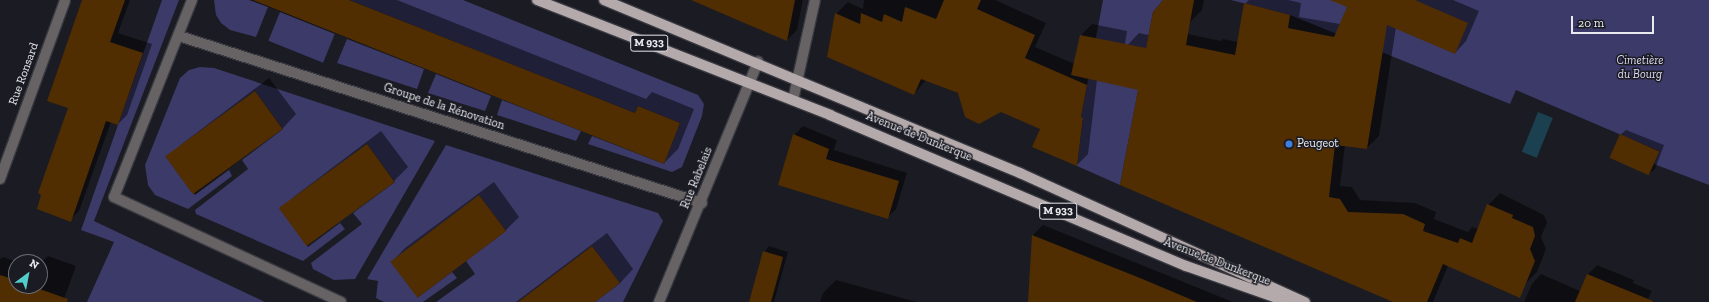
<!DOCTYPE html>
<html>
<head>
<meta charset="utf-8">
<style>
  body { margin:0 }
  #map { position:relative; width:1709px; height:302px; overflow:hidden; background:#1b1b23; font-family:"Zilla Slab",serif }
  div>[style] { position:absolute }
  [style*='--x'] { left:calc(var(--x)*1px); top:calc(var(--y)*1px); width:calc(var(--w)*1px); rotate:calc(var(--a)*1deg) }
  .green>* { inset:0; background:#3b3a68; transform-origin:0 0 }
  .water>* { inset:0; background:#1b4150; transform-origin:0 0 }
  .shadow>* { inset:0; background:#0007 }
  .building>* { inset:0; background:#512d02; transform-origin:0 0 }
  .roads { filter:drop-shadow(1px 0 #383840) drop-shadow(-1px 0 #383840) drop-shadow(0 1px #383840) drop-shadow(0 -1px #383840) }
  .street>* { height:10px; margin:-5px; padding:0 5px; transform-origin:5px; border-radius:5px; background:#676263 }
  .primary>* { height:10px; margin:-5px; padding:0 5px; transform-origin:5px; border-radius:5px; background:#b5aaab }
  .dots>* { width:11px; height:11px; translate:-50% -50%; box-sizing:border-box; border:2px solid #1b1b23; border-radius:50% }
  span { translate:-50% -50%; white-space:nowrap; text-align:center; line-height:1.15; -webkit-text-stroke:3px #1b1b23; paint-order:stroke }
  .shield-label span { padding:1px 3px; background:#1b1b23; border:1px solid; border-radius:3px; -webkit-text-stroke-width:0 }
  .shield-label { font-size:11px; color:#e9eaef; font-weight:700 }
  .park-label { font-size:12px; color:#dbddf3; font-style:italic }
  .street-label { font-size:12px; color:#e9eaef }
  .poi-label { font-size:12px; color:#e9eaef }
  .left { translate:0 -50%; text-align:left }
  .north { position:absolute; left:8px; top:254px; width:40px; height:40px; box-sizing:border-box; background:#1b1b23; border:1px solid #6d6e75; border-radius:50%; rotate:32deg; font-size:11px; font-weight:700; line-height:16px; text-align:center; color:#e9eaef }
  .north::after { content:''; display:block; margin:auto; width:14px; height:18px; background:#52cdcc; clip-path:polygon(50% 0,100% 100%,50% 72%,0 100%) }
  .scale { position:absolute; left:1571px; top:16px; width:83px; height:18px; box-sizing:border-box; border:2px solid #e9eaef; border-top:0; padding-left:5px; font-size:12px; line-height:14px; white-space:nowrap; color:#e9eaef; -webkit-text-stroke:3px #1b1b23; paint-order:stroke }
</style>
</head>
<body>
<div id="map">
  <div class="green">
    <div style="clip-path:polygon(162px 0,179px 0,94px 221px,265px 302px,87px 302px,114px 242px,81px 230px)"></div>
    <div style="clip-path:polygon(214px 0,249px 0,268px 7px,256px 37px,230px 30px,221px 23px,216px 15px)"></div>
    <div style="clip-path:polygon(349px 0,463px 0,698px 95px,704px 104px,702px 116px,682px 167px,672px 172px,588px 144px,592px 136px,664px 164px,680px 123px,638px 106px,635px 113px)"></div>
    <div style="clip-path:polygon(1103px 0,1163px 0,1153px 12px,1120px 185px,1077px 166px,1083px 119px,1081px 117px)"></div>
    <div style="clip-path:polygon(1231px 0,1709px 0,1709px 185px,1654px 164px,1659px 151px,1516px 90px,1510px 104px,1290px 15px)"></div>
    <div style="left:280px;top:12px;width:59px;height:31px;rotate:22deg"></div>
    <div style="clip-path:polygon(347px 39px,424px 69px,417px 89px,337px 63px)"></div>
    <div style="clip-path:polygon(200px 67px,214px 68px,435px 141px,355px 279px,334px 280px,313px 269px,311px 263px,362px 224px,353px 213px,395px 182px,367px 144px,280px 209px,308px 247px,340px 223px,345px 229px,303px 261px,196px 214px,195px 210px,248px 169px,242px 160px,283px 129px,255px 91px,167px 157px,195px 195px,229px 170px,232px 176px,188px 209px,155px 195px,148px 185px,145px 165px,180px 78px,189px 70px)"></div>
    <div style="clip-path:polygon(436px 74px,491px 96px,485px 111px,428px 93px)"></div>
    <div style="clip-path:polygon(502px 100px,581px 131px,576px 141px,497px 115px)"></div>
    <div style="clip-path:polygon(446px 145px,658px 213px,663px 221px,623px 302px,595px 302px,620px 283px,592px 246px,518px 302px,436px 302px,475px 274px,466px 261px,506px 231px,479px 195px,417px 298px,452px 272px,457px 278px,423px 302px,384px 302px,376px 298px,378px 281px,367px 279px)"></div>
  </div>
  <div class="water">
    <div style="left:1538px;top:112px;width:16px;height:43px;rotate:22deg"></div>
  </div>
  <div class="shadow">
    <div style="clip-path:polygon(83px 0,130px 0,118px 33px,152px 44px,127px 115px,118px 124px,111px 122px,79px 211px,70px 220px,70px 107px)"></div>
    <div style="clip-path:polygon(251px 0,397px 0,646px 99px,652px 92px,694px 109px,678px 149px,664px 163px)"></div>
    <div style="clip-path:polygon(693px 0,803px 0,797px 30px,787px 40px)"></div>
    <div style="clip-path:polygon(864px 0,995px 0,1046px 23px,1035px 47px,1075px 64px,1081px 35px,1092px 24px,1127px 31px,1124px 49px,1139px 33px,1152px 36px,1160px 28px,1221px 41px,1223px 39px,1238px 42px,1245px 4px,1249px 0,1288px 0,1301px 3px,1299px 17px,1340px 24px,1351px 0,1453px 0,1479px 11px,1466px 41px,1455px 53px,1396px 27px,1379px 136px,1367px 148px,1345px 145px,1340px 186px,1352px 187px,1360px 200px,1415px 203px,1436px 212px,1434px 219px,1468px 232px,1472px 227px,1478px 229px,1488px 205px,1500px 193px,1544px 215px,1547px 223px,1541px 237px,1546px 249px,1537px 272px,1525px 284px,1448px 266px,1433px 302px,1397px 302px,1139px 89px,1097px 80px,1088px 154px,1077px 165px,1042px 128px,926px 80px,914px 94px,836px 14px,848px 2px,863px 9px)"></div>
    <div style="clip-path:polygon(1164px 0,1204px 0,1202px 10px,1190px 22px)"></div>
    <div style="clip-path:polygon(269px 78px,296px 114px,283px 128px,195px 194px,168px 158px,182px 144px)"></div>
    <div style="clip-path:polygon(803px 126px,837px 140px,834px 150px,907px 173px,896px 209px,887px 218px,794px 135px)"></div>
    <div style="clip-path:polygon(1626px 130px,1664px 145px,1655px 169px,1649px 174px,1620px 135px)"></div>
    <div style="clip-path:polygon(381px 131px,408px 167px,394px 181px,308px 245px,281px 209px,295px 196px)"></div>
    <div style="clip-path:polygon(494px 182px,519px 217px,505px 231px,392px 262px,405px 248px)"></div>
    <div style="clip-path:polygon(1043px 225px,1233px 302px,1029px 302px,1033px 235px)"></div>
    <div style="clip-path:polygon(607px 233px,633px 269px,620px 283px,594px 302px,516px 302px)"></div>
    <div style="clip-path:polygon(769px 246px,788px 252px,774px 302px,750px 302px,764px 252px)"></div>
    <div style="clip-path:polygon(48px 256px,76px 266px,63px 302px,0 302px,0 259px,3px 257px,17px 262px,16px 286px,40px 286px,40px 264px)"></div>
    <div style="clip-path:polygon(1597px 265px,1634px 280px,1633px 283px,1652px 291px,1648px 299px,1655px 302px,1524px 302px,1532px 284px,1541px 274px,1580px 291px,1587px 275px)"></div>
    <div style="clip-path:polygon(836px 280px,917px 302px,820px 302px,823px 293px)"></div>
  </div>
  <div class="building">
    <div style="clip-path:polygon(82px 0,125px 0,110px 42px,143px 53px,118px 125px,106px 121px,71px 222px,37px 209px,41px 195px,38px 193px,68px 108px,47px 101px)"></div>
    <div style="clip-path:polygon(253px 0,349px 0,635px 113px,638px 106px,680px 123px,664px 164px)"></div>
    <div style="clip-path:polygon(691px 0,795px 0,787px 41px,749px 25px)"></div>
    <div style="clip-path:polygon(944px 0,981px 0,977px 9px,1035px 35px,1025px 58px,1087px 85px,1081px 117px,1083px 118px,1077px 166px,1032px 147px,1040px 129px,1001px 112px,979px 124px,965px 117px,958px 93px,921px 79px,914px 95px,827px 57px,835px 13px,860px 24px,861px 13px,882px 22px,884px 14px,902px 22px,905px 7px,936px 19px)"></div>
    <div style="clip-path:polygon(1163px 0,1194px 0,1186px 45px,1235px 55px,1244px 3px,1290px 15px,1288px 28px,1334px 37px,1347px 7px,1330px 0,1415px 0,1468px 23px,1455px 54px,1387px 25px,1367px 149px,1335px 145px,1329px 197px,1340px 199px,1348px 212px,1403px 214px,1425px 224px,1423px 231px,1458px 243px,1460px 238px,1472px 243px,1487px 204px,1513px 215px,1512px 218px,1533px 227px,1535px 236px,1530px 249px,1535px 261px,1520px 298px,1443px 264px,1427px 302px,1393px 302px,1120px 185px,1138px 90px,1071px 75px,1080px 35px,1146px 48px,1153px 12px)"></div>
    <div style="left:255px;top:91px;width:47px;height:111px;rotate:54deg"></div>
    <div style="clip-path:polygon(793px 134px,829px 149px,826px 159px,899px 181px,888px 219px,778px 185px)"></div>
    <div style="left:1620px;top:134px;width:43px;height:26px;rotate:24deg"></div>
    <div style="left:367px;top:144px;width:47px;height:109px;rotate:54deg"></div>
    <div style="left:479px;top:195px;width:45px;height:111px;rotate:53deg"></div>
    <div style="clip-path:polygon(1032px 235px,1140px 278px,1197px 302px,1028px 302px)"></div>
    <div style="clip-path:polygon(592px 246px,620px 283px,595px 302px,518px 302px)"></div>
    <div style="clip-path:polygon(763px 251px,783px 257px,780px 269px,771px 302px,749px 302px)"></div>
    <div style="clip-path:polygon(1587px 274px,1653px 301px,1653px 302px,1575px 302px)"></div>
    <div style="clip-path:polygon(0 275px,16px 280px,16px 286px,31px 286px,68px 299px,67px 302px,0 302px)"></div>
  </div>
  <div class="roads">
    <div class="street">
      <div style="--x:192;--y:0;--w:212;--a:111.6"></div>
      <div style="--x:114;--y:197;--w:250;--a:24.8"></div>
      <div style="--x:179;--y:36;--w:549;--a:17.71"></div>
      <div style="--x:793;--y:100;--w:102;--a:-77.6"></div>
      <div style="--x:0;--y:179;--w:190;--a:-70"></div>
      <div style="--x:659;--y:302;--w:260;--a:-67.6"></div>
    </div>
    <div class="primary">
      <div style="--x:537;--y:0;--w:315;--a:21.4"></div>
      <div style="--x:830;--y:115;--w:387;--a:23"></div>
      <div style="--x:1186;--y:266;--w:108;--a:19.4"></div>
      <div style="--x:604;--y:0;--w:451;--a:22.6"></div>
      <div style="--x:1020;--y:173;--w:313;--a:24.4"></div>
    </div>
  </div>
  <div class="dots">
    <div style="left:1289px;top:144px;background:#3f7fe0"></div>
  </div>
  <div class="shield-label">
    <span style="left:649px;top:43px">M 933</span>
    <span style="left:1058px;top:211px">M 933</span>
  </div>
  <div class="park-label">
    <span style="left:1640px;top:68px">Cimetière<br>du Bourg</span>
  </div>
  <div class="street-label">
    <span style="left:24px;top:74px;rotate:-70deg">Rue Ronsard</span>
    <span style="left:444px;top:107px;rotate:18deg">Groupe de la Rénovation</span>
    <span style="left:919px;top:137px;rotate:22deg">Avenue de Dunkerque</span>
    <span style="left:697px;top:178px;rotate:-68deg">Rue Rabelais</span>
    <span style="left:1217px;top:262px;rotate:21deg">Avenue de Dunkerque</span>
  </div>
  <div class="poi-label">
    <span class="left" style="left:1297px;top:144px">Peugeot</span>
  </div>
  <div class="north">N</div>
  <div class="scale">20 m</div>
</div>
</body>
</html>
